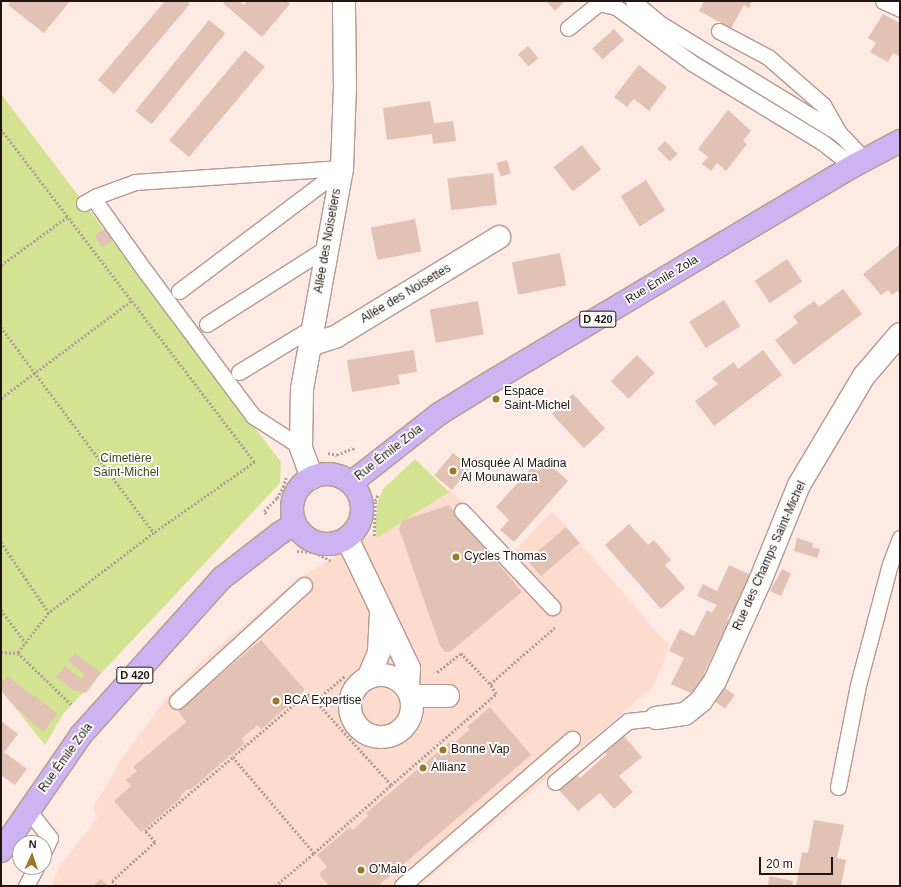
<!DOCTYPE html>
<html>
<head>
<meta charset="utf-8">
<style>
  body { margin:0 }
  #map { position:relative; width:901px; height:887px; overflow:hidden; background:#fdeae2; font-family:Helvetica,sans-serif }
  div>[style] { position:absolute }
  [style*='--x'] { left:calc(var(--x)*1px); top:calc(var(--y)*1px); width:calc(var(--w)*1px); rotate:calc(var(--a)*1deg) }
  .built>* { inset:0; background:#fddccf }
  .green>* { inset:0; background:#d4e392 }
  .building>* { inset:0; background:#e2c2b5; transform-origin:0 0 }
  .path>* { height:2.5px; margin-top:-1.25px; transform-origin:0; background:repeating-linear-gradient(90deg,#b09f98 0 2px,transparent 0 4px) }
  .roads { filter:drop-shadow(1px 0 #b7998d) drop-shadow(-1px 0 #b7998d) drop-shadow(0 1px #b7998d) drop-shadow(0 -1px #b7998d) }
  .lane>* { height:15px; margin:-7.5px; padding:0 7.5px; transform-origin:7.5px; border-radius:7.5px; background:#fff }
  .street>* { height:22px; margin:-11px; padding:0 11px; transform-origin:11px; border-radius:11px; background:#fff }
  .street>.ring { margin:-11px; padding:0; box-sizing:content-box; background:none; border:22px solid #fff; border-radius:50% }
  .primary>* { height:22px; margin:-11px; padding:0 11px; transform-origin:11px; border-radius:11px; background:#ccb4f2 }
  .primary>.ring { margin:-11px; padding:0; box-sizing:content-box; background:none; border:22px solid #ccb4f2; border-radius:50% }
  .dots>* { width:11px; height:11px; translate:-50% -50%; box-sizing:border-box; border:2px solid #fff; border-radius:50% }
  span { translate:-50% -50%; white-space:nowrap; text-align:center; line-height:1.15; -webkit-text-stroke:3.5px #fff; paint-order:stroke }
  .shield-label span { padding:1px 3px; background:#fff; border:1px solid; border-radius:3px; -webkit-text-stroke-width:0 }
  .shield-label { font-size:11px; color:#201510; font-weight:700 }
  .street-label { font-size:12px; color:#201510 }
  .poi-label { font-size:12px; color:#201510 }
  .left { translate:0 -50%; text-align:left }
  .park-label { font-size:12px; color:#3f461d }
  .frame { position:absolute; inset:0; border:2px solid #201510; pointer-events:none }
  .north { position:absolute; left:12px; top:835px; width:40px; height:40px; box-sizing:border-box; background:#fff; border:1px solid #a6a19f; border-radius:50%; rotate:3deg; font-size:11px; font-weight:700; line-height:16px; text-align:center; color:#201510 }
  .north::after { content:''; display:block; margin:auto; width:14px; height:18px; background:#9f7825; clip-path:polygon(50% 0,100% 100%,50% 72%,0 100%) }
  .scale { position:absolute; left:759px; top:857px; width:74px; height:18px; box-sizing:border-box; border:2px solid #201510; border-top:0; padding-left:5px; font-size:12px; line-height:14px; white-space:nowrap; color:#201510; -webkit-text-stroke:3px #fff; paint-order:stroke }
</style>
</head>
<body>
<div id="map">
  <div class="built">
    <div style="clip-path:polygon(449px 489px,511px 550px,517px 549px,552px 511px,670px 647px,652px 688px,420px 886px,52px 886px,59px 867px,98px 817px,93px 808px,122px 758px,166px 699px,202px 661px,296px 580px)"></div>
  </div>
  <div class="green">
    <div style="clip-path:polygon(1px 94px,281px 462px,280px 483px,63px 714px,45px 745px,1px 690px)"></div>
    <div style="clip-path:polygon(415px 459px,449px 492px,377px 538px,375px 527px,378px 501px,383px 489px)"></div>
  </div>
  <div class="building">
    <div style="clip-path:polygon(11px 1px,70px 1px,44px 33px,8px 5px)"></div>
    <div style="clip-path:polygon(165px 1px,186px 1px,190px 4px,114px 94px,98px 80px)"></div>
    <div style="clip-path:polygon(225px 1px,239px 1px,244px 5px,247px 1px,287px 1px,290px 4px,262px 37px,223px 3px)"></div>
    <div style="clip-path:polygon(546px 1px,565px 1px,555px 11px)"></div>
    <div style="clip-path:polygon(704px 1px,752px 1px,749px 8px,744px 5px,731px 28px,699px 11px)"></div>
    <div style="clip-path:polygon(883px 14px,900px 23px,900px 57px,893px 53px,888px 62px,870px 52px,876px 43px,868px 38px)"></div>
    <div style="left:209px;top:20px;width:21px;height:117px;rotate:39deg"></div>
    <div style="left:614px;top:29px;width:15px;height:29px;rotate:48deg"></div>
    <div style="left:528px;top:46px;width:16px;height:13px;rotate:50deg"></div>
    <div style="left:245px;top:50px;width:26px;height:118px;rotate:40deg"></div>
    <div style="clip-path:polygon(639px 65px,667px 87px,649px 111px,634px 99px,627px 107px,614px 97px)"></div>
    <div style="clip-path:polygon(430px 101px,434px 123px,453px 121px,456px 141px,433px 144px,432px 134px,387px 140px,383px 108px)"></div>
    <div style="clip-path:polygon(728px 110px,751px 131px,743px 141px,747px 144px,726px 171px,717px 163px,711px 171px,702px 164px,708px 157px,698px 149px)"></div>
    <div style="left:665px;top:141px;width:18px;height:11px;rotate:45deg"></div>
    <div style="left:582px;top:145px;width:31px;height:36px;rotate:52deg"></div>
    <div style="left:507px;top:160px;width:14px;height:11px;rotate:73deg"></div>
    <div style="left:493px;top:173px;width:32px;height:46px;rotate:83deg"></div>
    <div style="left:646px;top:180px;width:36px;height:30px;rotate:58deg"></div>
    <div style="left:415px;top:219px;width:33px;height:45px;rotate:79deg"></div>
    <div style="left:106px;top:228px;width:14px;height:14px;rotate:56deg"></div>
    <div style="clip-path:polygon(900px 244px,900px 294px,897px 291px,892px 295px,888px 290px,881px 295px,863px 274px)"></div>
    <div style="left:560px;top:253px;width:33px;height:49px;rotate:79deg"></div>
    <div style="left:787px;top:259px;width:27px;height:39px;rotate:56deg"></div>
    <div style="clip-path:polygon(843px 289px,862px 314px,794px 365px,775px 340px,798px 323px,793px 316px,804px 308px,814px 301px,819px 307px)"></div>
    <div style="left:724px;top:300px;width:31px;height:41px;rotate:58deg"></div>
    <div style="left:478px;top:301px;width:34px;height:49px;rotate:80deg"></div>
    <div style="clip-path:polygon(414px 350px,417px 372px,398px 375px,400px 384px,352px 392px,347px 360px)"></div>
    <div style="clip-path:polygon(763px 350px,782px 375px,714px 426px,695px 401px,718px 384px,712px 378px,734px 362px,738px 369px)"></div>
    <div style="left:637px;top:355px;width:25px;height:37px;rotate:45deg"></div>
    <div style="left:573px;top:394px;width:47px;height:29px;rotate:47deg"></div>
    <div style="left:453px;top:453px;width:23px;height:29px;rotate:40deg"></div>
    <div style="clip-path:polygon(546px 461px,568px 481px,514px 542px,500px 530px,509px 520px,496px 507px,532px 467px,537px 471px)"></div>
    <div style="clip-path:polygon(449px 505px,522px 592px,450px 652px,445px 652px,440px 646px,399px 529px,401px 523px,404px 520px)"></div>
    <div style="clip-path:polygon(629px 524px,648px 545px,654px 540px,671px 560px,665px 565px,685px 588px,661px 609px,605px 545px)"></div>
    <div style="left:566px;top:527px;width:21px;height:51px;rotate:49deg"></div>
    <div style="clip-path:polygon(797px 538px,813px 543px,812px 547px,820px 549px,817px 558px,794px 551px)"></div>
    <div style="clip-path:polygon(729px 565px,755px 577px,733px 614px,731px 612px,727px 620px,734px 623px,723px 643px,720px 641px,704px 673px,708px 674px,697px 696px,671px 684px,684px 658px,669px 651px,680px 629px,694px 636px,707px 610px,712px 613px,717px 605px,697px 596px,703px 584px,717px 591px)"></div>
    <div style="clip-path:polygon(782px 569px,791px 574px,781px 596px,770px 591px)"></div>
    <div style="clip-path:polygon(261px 640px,305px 690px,261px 730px,258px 725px,241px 739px,245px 743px,190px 790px,188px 789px,180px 796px,181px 798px,141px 832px,114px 801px,131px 786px,126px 780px,137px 771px,133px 767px,186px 722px,178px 711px)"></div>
    <div style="clip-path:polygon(75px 653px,101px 673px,86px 693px,73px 690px,56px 677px,65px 666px,81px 679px,85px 675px,68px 661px)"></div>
    <div style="clip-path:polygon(8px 676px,33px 696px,34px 695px,58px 714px,43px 732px,14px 706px,1px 690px,1px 682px)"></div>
    <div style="left:725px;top:688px;width:12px;height:17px;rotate:35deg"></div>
    <div style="clip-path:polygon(490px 707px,531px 755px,378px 886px,329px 886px,319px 874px,327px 867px,317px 855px,350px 827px,353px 830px,368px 816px,366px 813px,452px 740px,454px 743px,470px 729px,467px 727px)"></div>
    <div style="clip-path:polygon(1px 721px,18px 734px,4px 752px,27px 769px,15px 785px,1px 775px)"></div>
    <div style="clip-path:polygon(623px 735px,642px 757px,619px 776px,633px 792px,614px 809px,600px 793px,578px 811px,559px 790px,577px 775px,580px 778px,607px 754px,604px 751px)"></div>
    <div style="clip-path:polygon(814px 820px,844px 825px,837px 858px,846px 860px,841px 886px,796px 886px,802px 852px,808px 853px)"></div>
    <div style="clip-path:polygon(769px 876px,793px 881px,792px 886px,768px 886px)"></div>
    <div style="clip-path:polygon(101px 879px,108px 886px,93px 886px)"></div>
  </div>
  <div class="path">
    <div style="--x:1;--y:129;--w:419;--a:52.7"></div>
    <div style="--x:255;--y:462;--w:123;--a:144.9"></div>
    <div style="--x:154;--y:533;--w:132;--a:142.7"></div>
    <div style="--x:49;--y:613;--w:51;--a:127.8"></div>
    <div style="--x:1;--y:265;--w:82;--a:-36"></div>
    <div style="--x:1;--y:327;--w:257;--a:53.4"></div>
    <div style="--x:1;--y:398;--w:162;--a:-36.7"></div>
    <div style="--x:328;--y:453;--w:9;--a:13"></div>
    <div style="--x:337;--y:455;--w:17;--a:-24"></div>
    <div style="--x:353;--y:448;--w:4;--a:56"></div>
    <div style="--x:266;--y:514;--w:4;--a:-124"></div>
    <div style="--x:264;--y:511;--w:18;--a:-45"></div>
    <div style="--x:277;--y:498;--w:13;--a:-61"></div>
    <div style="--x:283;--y:487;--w:10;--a:-73"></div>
    <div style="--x:374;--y:536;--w:35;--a:-88"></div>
    <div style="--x:375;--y:501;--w:8;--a:-67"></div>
    <div style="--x:1;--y:542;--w:86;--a:55.9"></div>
    <div style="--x:297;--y:551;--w:18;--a:3"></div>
    <div style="--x:315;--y:552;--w:18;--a:29"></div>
    <div style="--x:1;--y:610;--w:41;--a:52.9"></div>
    <div style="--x:1;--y:652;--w:17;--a:3"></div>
    <div style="--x:18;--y:653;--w:75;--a:43.9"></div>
    <div style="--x:437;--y:672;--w:31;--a:-38"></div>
    <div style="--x:461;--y:653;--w:42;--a:46.9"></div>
    <div style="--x:490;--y:684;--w:86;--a:-41.2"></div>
    <div style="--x:315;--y:701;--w:11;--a:-139"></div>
    <div style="--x:307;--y:694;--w:97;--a:139.6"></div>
    <div style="--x:233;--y:757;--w:126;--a:49.8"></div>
    <div style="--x:314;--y:853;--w:103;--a:-41.4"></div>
    <div style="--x:391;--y:785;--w:113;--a:-132.1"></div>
    <div style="--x:315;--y:701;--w:40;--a:-40"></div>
    <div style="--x:391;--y:785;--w:139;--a:-40.9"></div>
    <div style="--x:496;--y:694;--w:12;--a:-121"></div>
    <div style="--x:116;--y:886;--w:6;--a:-129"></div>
    <div style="--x:112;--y:881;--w:58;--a:-42.2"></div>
    <div style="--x:155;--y:842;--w:15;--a:-132"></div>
    <div style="--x:145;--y:831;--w:115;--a:-40.1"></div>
    <div style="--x:275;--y:886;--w:51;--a:-40.2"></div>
  </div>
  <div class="roads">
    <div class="lane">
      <div style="--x:633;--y:1;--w:34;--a:40"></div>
      <div style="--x:659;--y:23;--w:212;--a:31.5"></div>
      <div style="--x:883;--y:1;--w:19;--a:25"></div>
      <div style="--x:568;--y:28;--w:40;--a:-39"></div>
      <div style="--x:599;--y:3;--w:17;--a:13"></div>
      <div style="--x:616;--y:7;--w:94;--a:36.4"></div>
      <div style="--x:692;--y:63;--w:152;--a:31.3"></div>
      <div style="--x:822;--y:142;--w:39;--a:38"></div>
      <div style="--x:719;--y:31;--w:55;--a:28"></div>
      <div style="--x:768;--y:57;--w:73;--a:41.1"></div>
      <div style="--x:823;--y:105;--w:34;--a:60"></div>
      <div style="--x:840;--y:134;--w:36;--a:46"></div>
      <div style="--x:93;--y:198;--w:90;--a:54.5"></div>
      <div style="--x:145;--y:271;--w:181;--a:53.3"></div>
      <div style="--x:253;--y:416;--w:57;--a:32.9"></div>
      <div style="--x:84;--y:203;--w:15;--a:-28"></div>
      <div style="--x:97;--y:196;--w:40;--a:-20.2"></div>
      <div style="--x:135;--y:182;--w:207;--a:-3.9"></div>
      <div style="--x:179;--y:291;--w:204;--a:-37"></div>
      <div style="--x:207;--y:324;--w:143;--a:-32.5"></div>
      <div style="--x:239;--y:372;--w:87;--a:-31.3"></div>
      <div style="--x:462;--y:511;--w:132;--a:46.8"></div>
      <div style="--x:177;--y:701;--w:172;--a:-42.4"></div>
      <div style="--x:555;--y:782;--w:95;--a:-39.9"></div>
      <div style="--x:628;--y:721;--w:28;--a:-6"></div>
      <div style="--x:838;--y:787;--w:104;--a:-78.9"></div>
      <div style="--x:858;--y:685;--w:125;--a:-75.2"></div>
      <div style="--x:890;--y:564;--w:28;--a:-69"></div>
      <div style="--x:29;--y:811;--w:34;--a:52"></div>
      <div style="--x:50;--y:838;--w:14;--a:115"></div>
      <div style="--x:26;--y:886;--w:21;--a:-62"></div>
      <div style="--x:402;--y:886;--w:225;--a:-40.9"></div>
    </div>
    <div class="street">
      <div style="--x:310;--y:345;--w:28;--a:-18"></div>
      <div style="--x:337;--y:336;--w:190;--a:-31.4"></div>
      <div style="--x:312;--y:478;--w:33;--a:-110"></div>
      <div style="--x:301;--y:447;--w:58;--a:-89"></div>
      <div style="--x:302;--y:389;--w:225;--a:-79.7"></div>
      <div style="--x:342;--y:168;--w:80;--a:-87.9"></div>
      <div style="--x:345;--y:88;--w:87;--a:-90.7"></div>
      <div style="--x:347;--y:538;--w:144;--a:64.5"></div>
      <div style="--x:409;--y:668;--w:22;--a:93"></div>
      <div class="ring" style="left:350px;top:675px;width:40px;height:40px"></div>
      <div style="--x:369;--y:676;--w:26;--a:-67"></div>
      <div style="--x:379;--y:652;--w:40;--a:-87.1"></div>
      <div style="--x:411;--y:696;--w:37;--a:0"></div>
      <div style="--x:656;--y:718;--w:29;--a:-8"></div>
      <div style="--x:685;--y:714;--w:21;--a:-39"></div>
      <div style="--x:701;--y:701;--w:24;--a:-55"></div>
      <div style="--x:715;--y:681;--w:110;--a:-65.8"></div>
      <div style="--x:760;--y:581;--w:104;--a:-67.9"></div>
      <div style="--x:799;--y:485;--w:127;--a:-59.2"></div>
      <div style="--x:864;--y:376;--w:55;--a:-49.4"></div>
    </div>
    <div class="primary">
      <div class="ring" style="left:292px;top:474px;width:48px;height:48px"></div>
      <div style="--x:351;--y:483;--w:112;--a:-38.1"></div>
      <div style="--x:439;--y:414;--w:59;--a:-31.8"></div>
      <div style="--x:489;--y:383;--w:424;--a:-30.8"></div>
      <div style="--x:853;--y:166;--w:53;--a:-28"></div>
      <div style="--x:1;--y:851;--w:141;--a:-55.4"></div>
      <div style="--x:81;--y:735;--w:211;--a:-48.1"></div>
      <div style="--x:222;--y:578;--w:73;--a:-37.8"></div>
      <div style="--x:280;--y:533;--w:17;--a:-31"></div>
    </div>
  </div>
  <div class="dots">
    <div style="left:496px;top:399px;background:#9f7825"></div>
    <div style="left:453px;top:471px;background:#9f7825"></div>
    <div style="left:456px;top:557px;background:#9f7825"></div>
    <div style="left:276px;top:701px;background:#9f7825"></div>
    <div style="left:443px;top:750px;background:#9f7825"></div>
    <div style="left:423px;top:768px;background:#9f7825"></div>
    <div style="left:361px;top:870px;background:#9f7825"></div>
  </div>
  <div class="shield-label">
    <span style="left:598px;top:319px">D 420</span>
    <span style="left:135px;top:675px">D 420</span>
  </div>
  <div class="street-label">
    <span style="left:328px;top:241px;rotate:-80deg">Allée des Noisetiers</span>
    <span style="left:662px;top:280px;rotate:-31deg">Rue Émile Zola</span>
    <span style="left:406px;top:294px;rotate:-31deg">Allée des Noisettes</span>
    <span style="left:389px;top:453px;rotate:-38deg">Rue Émile Zola</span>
    <span style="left:770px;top:556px;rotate:-66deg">Rue des Champs Saint-Michel</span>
    <span style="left:66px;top:758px;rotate:-54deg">Rue Émile Zola</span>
  </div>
  <div class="poi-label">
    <span class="left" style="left:504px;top:399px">Espace<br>Saint-Michel</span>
    <span class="left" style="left:461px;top:471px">Mosquée Al Madina<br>Al Mounawara</span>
    <span class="left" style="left:464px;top:557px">Cycles Thomas</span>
    <span class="left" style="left:284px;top:701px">BCA Expertise</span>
    <span class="left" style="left:451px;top:750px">Bonne Vap</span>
    <span class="left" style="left:431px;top:768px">Allianz</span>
    <span class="left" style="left:369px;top:870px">O'Malo</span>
  </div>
  <div class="park-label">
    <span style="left:126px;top:466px">Cimetière<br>Saint-Michel</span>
  </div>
  <div class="frame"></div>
  <div class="north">N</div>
  <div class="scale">20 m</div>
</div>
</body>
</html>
